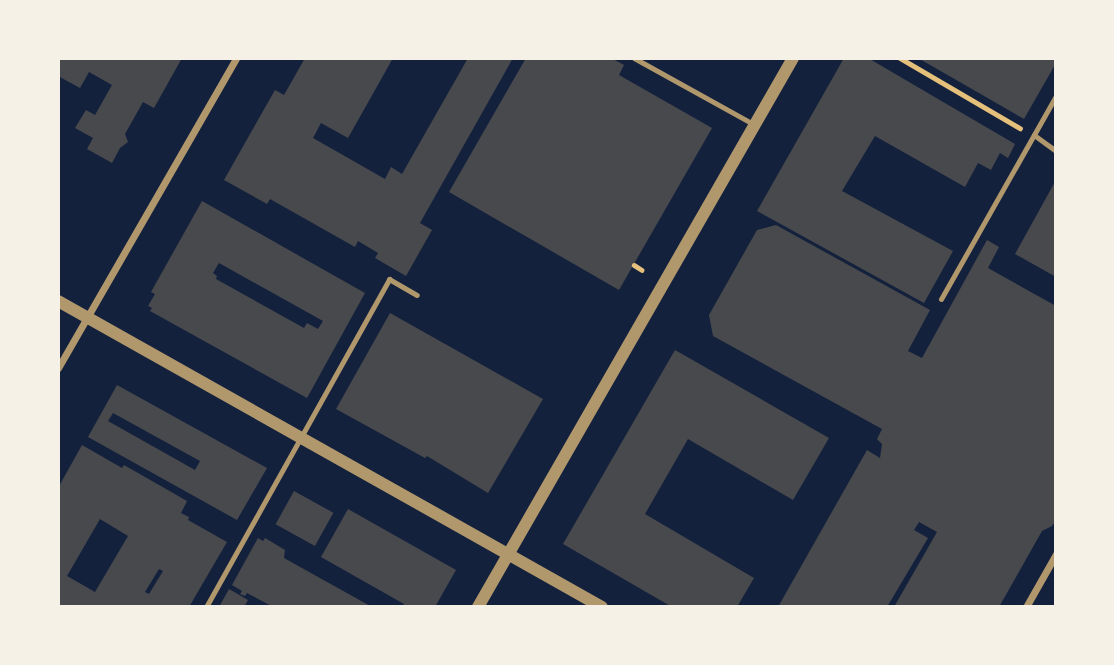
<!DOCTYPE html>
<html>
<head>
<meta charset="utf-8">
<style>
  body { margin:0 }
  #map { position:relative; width:1114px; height:665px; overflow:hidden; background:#14213d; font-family:Raleway,sans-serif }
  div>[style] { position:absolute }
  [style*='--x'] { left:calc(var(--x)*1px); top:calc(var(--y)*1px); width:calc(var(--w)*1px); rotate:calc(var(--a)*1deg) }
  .building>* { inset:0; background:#48494c; transform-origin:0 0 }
  .path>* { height:4.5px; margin:-2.25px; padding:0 2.25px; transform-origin:2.25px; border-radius:2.25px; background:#e5c07b }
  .service>* { height:5px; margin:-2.5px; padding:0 2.5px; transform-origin:2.5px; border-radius:2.5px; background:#b1986c }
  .minor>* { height:7px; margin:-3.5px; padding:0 3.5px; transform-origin:3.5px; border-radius:3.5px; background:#b1986c }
  .tertiary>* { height:12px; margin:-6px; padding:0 6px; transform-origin:6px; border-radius:6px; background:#b1986c }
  span { translate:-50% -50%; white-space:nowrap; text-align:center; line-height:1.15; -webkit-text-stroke:6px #f6f1e7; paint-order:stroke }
  .frame { position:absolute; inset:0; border:60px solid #f6f1e7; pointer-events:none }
</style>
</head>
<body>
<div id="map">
  <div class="building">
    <div style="clip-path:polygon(58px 58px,182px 58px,154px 108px,143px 102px,125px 134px,128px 142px,120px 148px,112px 163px,87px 149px,93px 138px,75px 128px,86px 110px,95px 115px,112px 85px,89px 72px,80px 88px,58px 76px)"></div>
    <div style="clip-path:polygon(305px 58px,393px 58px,348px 138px,321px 123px,313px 138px,385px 179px,391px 167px,402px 174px,468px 58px,513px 58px,420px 223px,432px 230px,406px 276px,375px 258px,378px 253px,358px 241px,355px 247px,270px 199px,267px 204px,224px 180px,275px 90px,284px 95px)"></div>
    <div style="clip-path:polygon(526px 58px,611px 58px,624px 65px,619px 75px,712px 128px,619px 290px,449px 192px)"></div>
    <div style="clip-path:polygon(844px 58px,868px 58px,1015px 144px,1008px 158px,1000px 153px,991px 170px,978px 163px,965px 187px,875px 136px,842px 191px,953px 251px,924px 303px,757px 211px)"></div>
    <div style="clip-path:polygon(918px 58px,1056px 58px,1056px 63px,1024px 119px)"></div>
    <div style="clip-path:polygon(1056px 180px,1056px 277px,1015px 254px)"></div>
    <div style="clip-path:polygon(evenodd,202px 201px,365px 293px,307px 398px,150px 311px,152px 308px,148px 306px,155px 294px,151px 292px,202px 201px,219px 263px,323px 321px,318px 329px,307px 323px,304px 328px,216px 279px,217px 276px,213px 273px,219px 263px)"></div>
    <div style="clip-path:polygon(776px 225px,930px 310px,908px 351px,922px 358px,987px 240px,999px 247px,988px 268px,1056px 306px,1056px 520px,1052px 526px,1042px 531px,999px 607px,894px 607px,937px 532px,919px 522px,914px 530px,928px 538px,887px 607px,778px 607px,867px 450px,880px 458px,882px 444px,877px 439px,882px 429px,713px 336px,709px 315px,757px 230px)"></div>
    <div style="clip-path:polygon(390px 313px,543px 399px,488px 493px,427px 456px,425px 458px,336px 409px)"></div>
    <div style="clip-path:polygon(675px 350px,829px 438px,793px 500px,688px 439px,645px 514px,754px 578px,737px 607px,672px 607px,563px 544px)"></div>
    <div style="clip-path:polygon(evenodd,117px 385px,267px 468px,237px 520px,88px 437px,117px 385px,113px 413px,200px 461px,195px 470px,108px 421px,113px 413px)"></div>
    <div style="clip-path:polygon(evenodd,82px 445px,122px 468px,124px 465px,187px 501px,181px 513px,189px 517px,188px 520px,227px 542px,189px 607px,58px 607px,58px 488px,82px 445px,100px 519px,128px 536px,95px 592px,67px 576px,100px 519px,82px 445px,159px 569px,163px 571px,149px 594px,145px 592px,159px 569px)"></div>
    <div style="left:294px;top:491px;width:45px;height:38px;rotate:29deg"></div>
    <div style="clip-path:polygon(348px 509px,456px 570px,435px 607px,402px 607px,404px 604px,321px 557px)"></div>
    <div style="clip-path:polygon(258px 538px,263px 541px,265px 538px,285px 550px,284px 558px,372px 607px,273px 607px,247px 593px,245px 596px,240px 594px,242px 591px,232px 585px)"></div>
    <div style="clip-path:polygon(229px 589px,248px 600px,244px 607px,219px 607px)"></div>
  </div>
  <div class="path">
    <div style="--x:900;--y:58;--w:139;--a:30.3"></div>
    <div style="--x:634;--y:265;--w:9;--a:32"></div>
  </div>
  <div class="service">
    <div style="--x:634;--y:58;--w:136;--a:29"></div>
    <div style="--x:1034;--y:135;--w:27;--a:36"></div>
    <div style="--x:941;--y:299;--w:233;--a:-60.5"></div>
    <div style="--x:206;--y:607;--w:376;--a:-60.8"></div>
    <div style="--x:389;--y:279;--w:32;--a:30"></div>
  </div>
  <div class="minor">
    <div style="--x:58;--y:368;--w:357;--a:-60.1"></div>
    <div style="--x:1026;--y:607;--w:61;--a:-60.5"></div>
  </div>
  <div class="tertiary">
    <div style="--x:58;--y:301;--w:624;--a:29.36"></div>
    <div style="--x:478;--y:607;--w:633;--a:-60.15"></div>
  </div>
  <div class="frame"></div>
</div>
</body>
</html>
